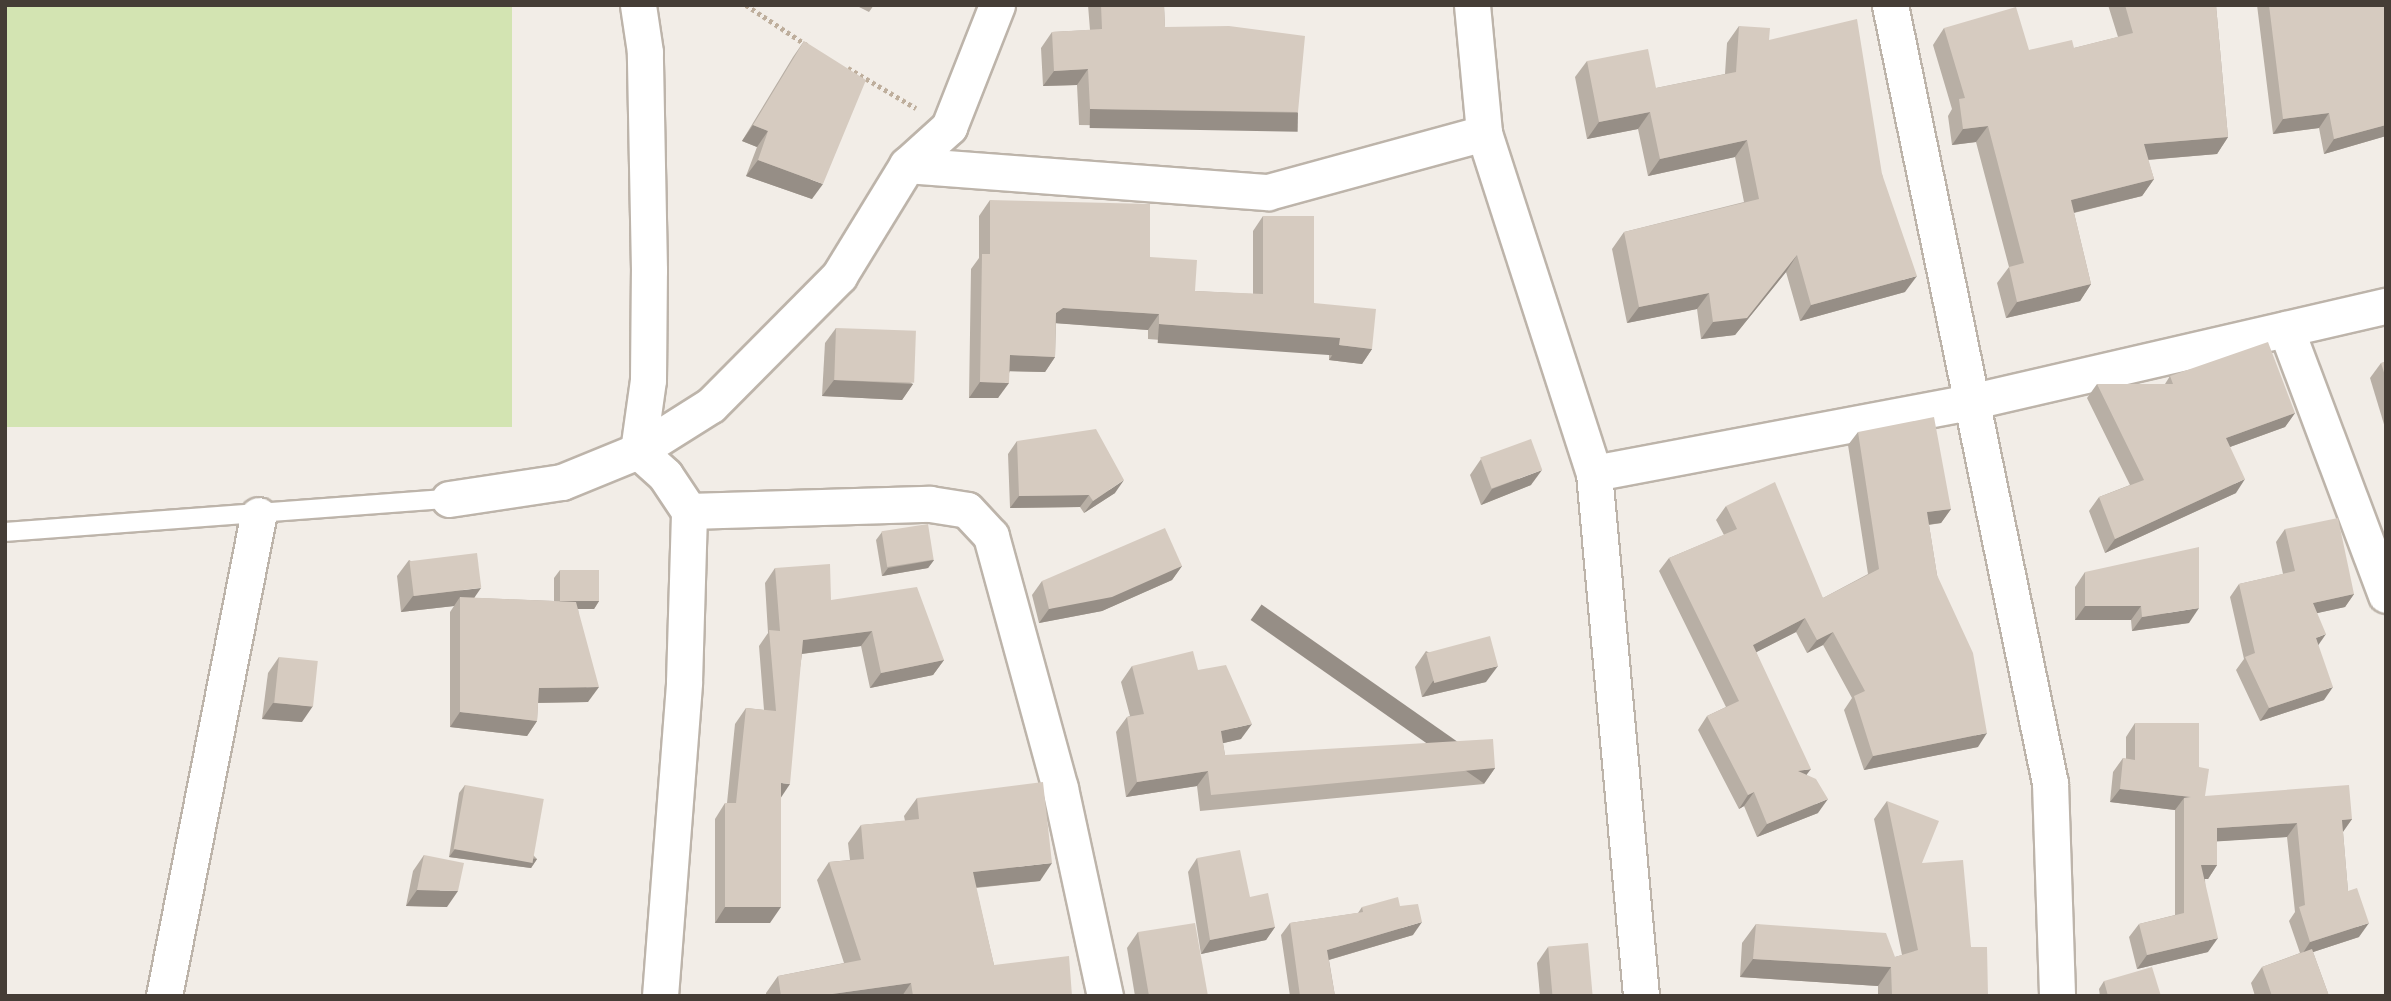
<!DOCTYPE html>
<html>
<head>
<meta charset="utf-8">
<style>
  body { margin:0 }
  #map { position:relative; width:2391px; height:1001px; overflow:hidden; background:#f2ede7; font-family:"PT Sans Narrow",sans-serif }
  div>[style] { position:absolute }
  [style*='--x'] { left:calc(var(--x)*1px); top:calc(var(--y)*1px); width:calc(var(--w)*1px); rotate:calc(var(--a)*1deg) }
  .green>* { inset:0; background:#d3e4b2; transform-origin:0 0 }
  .path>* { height:4.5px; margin-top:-2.25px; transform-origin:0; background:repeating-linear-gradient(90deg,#beae9c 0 3.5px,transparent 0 7px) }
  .roads { filter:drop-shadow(2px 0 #bdb4aa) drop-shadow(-2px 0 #bdb4aa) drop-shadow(0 2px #bdb4aa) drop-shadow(0 -2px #bdb4aa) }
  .lane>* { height:18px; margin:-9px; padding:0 9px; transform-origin:9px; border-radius:9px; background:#fff }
  .street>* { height:35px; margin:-17.5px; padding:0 17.5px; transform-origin:17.5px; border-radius:17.5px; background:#fff }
  .wall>* { inset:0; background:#b8afa5 }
  .shaded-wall>* { inset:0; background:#968e86; transform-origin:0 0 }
  .building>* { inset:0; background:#d6cbc0; transform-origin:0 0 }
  span { translate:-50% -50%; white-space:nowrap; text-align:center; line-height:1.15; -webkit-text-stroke:6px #fff; paint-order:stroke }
  .frame { position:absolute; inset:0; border:7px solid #453d36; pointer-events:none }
</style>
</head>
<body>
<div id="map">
  <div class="green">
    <div style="left:5px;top:5px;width:507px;height:422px"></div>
  </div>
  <div class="path">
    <div style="--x:746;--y:5;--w:73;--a:33.3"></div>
    <div style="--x:848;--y:68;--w:79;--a:30.5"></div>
  </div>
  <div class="roads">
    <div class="lane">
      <div style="--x:5;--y:532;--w:445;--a:-4.3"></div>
    </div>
    <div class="street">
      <div style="--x:1472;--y:5;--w:129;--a:84.6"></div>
      <div style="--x:1484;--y:133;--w:357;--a:72.1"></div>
      <div style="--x:1594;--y:473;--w:525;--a:84.86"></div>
      <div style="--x:1890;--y:5;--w:794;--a:78.38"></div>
      <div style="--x:2050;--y:783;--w:213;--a:88.1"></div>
      <div style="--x:907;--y:165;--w:57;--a:-42.1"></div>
      <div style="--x:949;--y:127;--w:131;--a:-68.5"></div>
      <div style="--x:2286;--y:329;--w:284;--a:69.4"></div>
      <div style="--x:1594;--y:473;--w:382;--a:-10.7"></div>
      <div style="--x:1969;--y:402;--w:428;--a:-13"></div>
      <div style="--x:449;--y:499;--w:114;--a:-8.6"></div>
      <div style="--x:562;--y:482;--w:82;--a:-22.2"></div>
      <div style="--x:638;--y:451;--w:72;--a:-82"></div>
      <div style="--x:648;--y:380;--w:110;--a:-89.5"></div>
      <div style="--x:649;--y:270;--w:218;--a:-91.1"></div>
      <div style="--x:645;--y:52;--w:48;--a:-98.5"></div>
      <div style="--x:689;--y:511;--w:241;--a:-1.7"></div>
      <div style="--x:930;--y:504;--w:37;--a:9"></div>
      <div style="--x:967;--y:510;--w:35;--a:47"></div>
      <div style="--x:991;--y:536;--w:261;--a:74.7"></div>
      <div style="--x:1060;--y:788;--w:213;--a:77.8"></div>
      <div style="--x:164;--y:996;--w:490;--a:-78.9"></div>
      <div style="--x:660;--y:996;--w:315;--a:-85.6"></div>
      <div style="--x:684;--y:682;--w:171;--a:-88.3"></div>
      <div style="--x:689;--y:511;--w:43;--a:-123.7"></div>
      <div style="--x:665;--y:475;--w:36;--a:-138"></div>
      <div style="--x:638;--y:451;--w:86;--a:-32.2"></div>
      <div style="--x:711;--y:405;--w:182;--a:-45.2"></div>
      <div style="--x:839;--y:276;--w:130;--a:-58.5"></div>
      <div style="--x:907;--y:165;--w:362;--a:4.3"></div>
      <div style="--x:1268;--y:192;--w:224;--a:-15.3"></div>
    </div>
  </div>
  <div class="wall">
    <div style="clip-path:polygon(855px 5px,874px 5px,869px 12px)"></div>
    <div style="clip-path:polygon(1088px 5px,1164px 5px,1165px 27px,1298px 112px,1287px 128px,1079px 125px,1077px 85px,1043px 86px,1041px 48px,1052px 32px,1090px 30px)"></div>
    <div style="clip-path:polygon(2108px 5px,2216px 5px,2228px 137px,2217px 154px,2148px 160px,2154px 179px,2142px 196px,2074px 213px,2091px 284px,2080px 301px,2006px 318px,1997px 283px,2009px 267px,1976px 142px,1952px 145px,1948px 116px,1952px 109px,1933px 45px,1944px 28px,2029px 50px,2074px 48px,2118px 37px)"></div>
    <div style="clip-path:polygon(2257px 5px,2386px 5px,2386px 136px,2324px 154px,2319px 128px,2273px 134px)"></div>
    <div style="clip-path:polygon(1739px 26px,1769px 40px,1882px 174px,1905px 292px,1800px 321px,1786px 272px,1735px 335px,1701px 339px,1697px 309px,1627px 323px,1612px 249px,1624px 232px,1744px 202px,1735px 157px,1648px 176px,1638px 129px,1587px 139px,1575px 77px,1587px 61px,1656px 88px,1725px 74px,1727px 43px)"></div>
    <div style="clip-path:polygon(804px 41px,812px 199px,746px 176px,757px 147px,742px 141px,793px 57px)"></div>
    <div style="clip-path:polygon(990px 200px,1150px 257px,1195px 291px,1253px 294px,1253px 231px,1263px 216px,1314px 303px,1372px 349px,1362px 364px,1329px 360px,1329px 353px,1148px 339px,1148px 330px,1056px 323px,1055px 357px,1045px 372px,1010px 371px,998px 398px,969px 398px,971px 269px,979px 258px,979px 216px)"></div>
    <div style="clip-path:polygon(836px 328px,913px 384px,902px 400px,822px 396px,825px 343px)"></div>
    <div style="clip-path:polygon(2386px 362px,2386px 431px,2370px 378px,2381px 363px)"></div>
    <div style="clip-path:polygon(2170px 376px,2295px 413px,2285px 427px,2230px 447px,2236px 493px,2105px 553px,2089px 511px,2099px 497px,2130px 485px,2087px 398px,2097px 384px,2165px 384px)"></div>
    <div style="clip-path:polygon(1858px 432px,1951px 509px,1941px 523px,1929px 525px,1937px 575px,1978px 747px,1864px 770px,1844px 710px,1852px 698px,1823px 645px,1807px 653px,1796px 632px,1756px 652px,1807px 775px,1818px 813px,1757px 837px,1744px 806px,1739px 809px,1698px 730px,1707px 716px,1726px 707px,1659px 571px,1669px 558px,1724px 535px,1716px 520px,1726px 506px,1823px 598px,1868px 574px,1848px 445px)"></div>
    <div style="clip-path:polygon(1017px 441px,1115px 493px,1084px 513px,1080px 507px,1010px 508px,1008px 454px)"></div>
    <div style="clip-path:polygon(1481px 459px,1531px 485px,1481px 505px,1470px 475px)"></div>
    <div style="clip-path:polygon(2285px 529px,2354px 594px,2345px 607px,2317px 613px,2318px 645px,2324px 700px,2260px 721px,2236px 670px,2244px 659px,2230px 597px,2239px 584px,2283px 574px,2276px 542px)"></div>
    <div style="clip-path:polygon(882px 532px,934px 560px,928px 568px,882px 576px,876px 540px)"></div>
    <div style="clip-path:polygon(409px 560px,475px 598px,554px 601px,554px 578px,560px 570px,599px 601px,594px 609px,578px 609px,588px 702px,538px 703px,537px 721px,527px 736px,450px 727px,450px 612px,454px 606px,401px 612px,397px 576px)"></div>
    <div style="clip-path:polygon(1182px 566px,1172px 580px,1102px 611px,1039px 623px,1032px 595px,1042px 581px)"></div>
    <div style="clip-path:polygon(775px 568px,831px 600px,944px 660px,933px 675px,870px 688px,861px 646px,802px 654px,781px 797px,770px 923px,715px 923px,715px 819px,725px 803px,727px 803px,735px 724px,746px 708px,764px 710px,759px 646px,768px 633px,765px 583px)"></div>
    <div style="clip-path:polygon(2085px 572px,2189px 623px,2132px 631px,2131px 620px,2075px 620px,2075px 587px)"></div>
    <div style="clip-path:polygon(1426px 651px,1486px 682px,1422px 697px,1415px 667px)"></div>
    <div style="clip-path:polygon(279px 657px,302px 722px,262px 719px,268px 673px)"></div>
    <div style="clip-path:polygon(1132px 666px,1198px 670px,1241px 739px,1223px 743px,1225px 755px,1495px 768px,1484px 784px,1200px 811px,1197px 786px,1126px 797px,1116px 732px,1127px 717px,1130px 716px,1121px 682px)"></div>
    <div style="clip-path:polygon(2135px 723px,2199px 767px,2205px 796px,2352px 819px,2343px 832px,2348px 891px,2359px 937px,2313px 952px,2329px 996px,2255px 996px,2251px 983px,2262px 967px,2300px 953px,2289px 921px,2295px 912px,2287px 837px,2217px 841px,2217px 865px,2208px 879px,2205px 879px,2208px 952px,2137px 969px,2129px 937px,2139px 924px,2175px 915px,2175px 810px,2110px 802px,2113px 772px,2123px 758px,2126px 759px,2126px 737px)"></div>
    <div style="clip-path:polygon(465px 785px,537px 859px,531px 868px,449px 857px,459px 793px)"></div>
    <div style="clip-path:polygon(917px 798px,1040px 881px,976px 888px,994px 965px,1072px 996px,766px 996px,766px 993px,778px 976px,844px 963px,817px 880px,829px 862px,850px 860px,848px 843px,861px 825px,905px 821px,904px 816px)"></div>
    <div style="clip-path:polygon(1887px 801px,1922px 863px,1971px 947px,1988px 996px,1878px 996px,1878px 986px,1740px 977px,1742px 943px,1756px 924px,1895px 957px,1902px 955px,1874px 819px)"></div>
    <div style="clip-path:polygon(424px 855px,447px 907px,406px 906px,413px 871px)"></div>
    <div style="clip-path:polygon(1197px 858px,1275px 927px,1266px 940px,1201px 954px,1188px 872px)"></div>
    <div style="clip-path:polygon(1362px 907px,1413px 935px,1329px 960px,1335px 996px,1290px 996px,1281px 935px,1290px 923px,1358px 913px)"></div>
    <div style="clip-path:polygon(1138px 932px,1208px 996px,1135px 996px,1127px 948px)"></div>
    <div style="clip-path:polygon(1548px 947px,1593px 996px,1540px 996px,1537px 963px)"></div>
    <div style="clip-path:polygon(2104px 981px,2161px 996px,2100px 996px,2099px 989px)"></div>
  </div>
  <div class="shaded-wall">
    <div style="clip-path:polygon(1088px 69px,1077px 85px,1043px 86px,1054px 71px)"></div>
    <div style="left:1090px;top:109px;width:208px;height:19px;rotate:1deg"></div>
    <div style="clip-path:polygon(1650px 112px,1638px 129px,1587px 139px,1599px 122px)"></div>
    <div style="clip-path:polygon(2329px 113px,2319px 128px,2273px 134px,2283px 119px)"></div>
    <div style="clip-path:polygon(753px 125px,768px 131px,757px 147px,742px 141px)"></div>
    <div style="clip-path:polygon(2386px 125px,2386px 136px,2324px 154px,2334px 139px)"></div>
    <div style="clip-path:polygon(1988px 126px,1976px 142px,1952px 145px,1963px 129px)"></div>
    <div style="clip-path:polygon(2228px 137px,2217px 154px,2133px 161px,2144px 144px)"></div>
    <div style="clip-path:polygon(1747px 140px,1735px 157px,1648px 176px,1660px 159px)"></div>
    <div style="clip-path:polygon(758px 160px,823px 184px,812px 199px,746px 176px)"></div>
    <div style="clip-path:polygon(2154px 179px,2142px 196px,2060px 216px,2071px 200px)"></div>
    <div style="clip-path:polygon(1797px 255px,1786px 272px,1735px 335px,1701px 339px,1713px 322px)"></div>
    <div style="clip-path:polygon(1917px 276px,1905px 292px,1800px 321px,1811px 305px)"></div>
    <div style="clip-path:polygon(2091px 284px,2080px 301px,2006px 318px,2017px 302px)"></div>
    <div style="clip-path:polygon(1709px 293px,1697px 309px,1627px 323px,1639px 307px)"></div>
    <div style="clip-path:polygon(1063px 308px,1159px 314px,1148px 330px,1053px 323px,1056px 313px)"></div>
    <div style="left:1159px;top:324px;width:182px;height:19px;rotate:4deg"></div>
    <div style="clip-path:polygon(1339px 345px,1372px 349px,1362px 364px,1329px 360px)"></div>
    <div style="clip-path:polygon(1010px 355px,1055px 357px,1045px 372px,999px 371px)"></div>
    <div style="clip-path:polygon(834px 380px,913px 384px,902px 400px,822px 396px)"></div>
    <div style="clip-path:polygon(980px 382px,1009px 383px,998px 398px,969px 398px)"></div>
    <div style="clip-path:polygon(2295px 413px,2285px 427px,2216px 452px,2226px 438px)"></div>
    <div style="clip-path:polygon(1542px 470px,1531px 485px,1481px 505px,1492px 489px)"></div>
    <div style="clip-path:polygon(2245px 479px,2236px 493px,2105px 553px,2115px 539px)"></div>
    <div style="clip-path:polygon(1124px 480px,1115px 493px,1084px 513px,1093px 501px)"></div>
    <div style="clip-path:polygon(1089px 495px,1080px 507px,1010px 508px,1019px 496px)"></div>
    <div style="clip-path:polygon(1951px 509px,1941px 523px,1917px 526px,1927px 512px)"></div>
    <div style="clip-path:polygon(934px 560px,928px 568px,882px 576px,888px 568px)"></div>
    <div style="clip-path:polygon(1182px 566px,1172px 580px,1102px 611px,1039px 623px,1049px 609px)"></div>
    <div style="clip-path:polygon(481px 588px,470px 604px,460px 597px,454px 606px,401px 612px,413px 596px)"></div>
    <div style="clip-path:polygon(2354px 594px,2345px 607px,2304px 616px,2313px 603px)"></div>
    <div style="clip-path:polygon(560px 601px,599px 601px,594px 609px,554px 609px)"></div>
    <div style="clip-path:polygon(2085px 606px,2141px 606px,2131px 620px,2075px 620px)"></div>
    <div style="clip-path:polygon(2199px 608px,2189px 623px,2132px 631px,2142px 617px)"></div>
    <div style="clip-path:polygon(1805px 618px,1796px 632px,1743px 659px,1753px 645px)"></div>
    <div style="clip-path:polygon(872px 631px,861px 646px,793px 655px,803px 640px)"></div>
    <div style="clip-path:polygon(1833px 632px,1823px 645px,1807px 653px,1817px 640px)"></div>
    <div style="clip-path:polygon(2326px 634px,2317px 647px,2316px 638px)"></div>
    <div style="clip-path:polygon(944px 660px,933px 675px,870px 688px,881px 673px)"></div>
    <div style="clip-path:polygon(1498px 666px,1486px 682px,1422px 697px,1433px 681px)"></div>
    <div style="clip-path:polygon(599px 687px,588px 702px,529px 703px,539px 688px)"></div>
    <div style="clip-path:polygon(2333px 687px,2324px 700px,2260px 721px,2269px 708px)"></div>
    <div style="clip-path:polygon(273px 703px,313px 706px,302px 722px,262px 719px)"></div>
    <div style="clip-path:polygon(460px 712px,537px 721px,527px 736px,450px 727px)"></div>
    <div style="clip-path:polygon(1252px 724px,1241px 739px,1211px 746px,1221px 731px)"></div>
    <div style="clip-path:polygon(1987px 733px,1978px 747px,1864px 770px,1873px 756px)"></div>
    <div style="left:1495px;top:768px;width:19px;height:285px;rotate:125deg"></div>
    <div style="clip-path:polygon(1811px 769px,1801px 782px,1798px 771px)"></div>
    <div style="clip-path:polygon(1208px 771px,1197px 786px,1126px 797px,1137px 782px)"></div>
    <div style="clip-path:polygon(781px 783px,790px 784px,780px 799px)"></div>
    <div style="clip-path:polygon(2120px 789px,2191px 797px,2184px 798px,2175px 810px,2110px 802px)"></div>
    <div style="clip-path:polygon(1754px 792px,1744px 806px,1739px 809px,1748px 795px)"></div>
    <div style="clip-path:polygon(1828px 799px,1818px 813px,1757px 837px,1767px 824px)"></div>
    <div style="clip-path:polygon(2352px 819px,2342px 833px,2342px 820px)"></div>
    <div style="clip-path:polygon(2297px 823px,2287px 837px,2208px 842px,2217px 828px)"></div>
    <div style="clip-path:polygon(455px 849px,537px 859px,531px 868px,449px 857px)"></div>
    <div style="clip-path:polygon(1052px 863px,1040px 881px,960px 889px,973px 872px)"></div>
    <div style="clip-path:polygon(2201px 865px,2217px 865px,2208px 879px,2192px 879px)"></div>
    <div style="clip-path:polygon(417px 890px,458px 891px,447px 907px,406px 906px)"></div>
    <div style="clip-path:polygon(725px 907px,781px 907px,770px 923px,715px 923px)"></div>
    <div style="clip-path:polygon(1422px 922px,1413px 935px,1318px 963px,1327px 950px)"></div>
    <div style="clip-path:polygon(2369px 923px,2359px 937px,2301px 956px,2310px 942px)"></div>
    <div style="clip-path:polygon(1275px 927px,1266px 940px,1201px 954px,1210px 940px)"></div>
    <div style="clip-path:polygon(2218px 938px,2208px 952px,2137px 969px,2147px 955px)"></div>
    <div style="clip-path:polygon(1753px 959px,1891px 967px,1878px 986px,1740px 977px)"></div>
    <div style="clip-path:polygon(911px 983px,902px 996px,818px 996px)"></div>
  </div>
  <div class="building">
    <div style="clip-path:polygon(1101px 5px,1164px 5px,1165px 27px,1229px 26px,1305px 36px,1298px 112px,1090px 109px,1088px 69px,1054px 71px,1052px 32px,1102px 29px)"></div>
    <div style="clip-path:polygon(2125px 5px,2216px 5px,2228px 137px,2144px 144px,2154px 179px,2071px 200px,2091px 284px,2017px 302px,2009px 267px,2024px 263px,1988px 126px,1963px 129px,1959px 99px,1965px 98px,1944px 28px,2016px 7px,2029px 50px,2072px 40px,2074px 48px,2133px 33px)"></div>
    <div style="clip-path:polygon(2269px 5px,2386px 5px,2386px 125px,2334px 139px,2329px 113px,2283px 119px)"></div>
    <div style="clip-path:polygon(1857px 19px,1882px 174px,1917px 276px,1811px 305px,1797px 255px,1747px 318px,1713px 322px,1709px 293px,1639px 307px,1624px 232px,1759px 199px,1747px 140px,1660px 159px,1650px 112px,1599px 122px,1587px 61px,1648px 49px,1656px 88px,1736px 72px,1739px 26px,1770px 28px,1769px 40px)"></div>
    <div style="clip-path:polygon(804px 41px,866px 80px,823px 184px,758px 160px,768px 131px,753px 125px)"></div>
    <div style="clip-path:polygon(990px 200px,1150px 204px,1150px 257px,1197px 260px,1195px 291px,1263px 294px,1263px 216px,1314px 216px,1314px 303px,1376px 309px,1372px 349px,1339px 345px,1340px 338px,1159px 324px,1159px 314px,1063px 308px,1056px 313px,1055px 357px,1010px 355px,1009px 383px,980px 382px,982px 254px,990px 254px)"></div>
    <div style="left:836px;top:328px;width:80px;height:52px;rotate:2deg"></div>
    <div style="clip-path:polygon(2268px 342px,2295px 413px,2226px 438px,2245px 479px,2115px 539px,2099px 497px,2144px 480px,2097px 384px,2173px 384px,2170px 376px)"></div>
    <div style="clip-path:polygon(2386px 362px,2386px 379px,2381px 363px)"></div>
    <div style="clip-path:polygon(1934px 417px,1951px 509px,1927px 512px,1937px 575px,1973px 653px,1987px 733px,1873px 756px,1854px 696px,1865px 691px,1833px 632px,1817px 640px,1805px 618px,1753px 645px,1811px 769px,1798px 771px,1816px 779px,1828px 799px,1767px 824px,1754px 792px,1748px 795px,1707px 716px,1739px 701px,1669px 558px,1737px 529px,1726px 506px,1775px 482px,1823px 598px,1879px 569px,1858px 432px)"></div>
    <div style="clip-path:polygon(1096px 429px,1124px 480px,1093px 501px,1089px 495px,1019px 496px,1017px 441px)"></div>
    <div style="left:1531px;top:439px;width:33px;height:54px;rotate:70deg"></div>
    <div style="clip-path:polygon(2338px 518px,2354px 594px,2313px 603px,2326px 634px,2316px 638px,2333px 687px,2269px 708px,2245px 657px,2255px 653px,2239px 584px,2295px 571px,2285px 529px)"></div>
    <div style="left:928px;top:524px;width:36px;height:47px;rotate:81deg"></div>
    <div style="clip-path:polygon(1165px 528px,1182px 566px,1112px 597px,1049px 609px,1042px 581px)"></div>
    <div style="clip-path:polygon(2199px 547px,2199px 608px,2142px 617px,2141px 606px,2085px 606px,2085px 572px)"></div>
    <div style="left:477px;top:553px;width:35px;height:68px;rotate:83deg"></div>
    <div style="clip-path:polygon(830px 564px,831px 600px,917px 587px,944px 660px,881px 673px,872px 631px,803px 640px,790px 784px,781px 783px,781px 907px,725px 907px,725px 803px,736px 803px,746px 708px,776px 711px,769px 630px,780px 631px,775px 568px)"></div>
    <div style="left:560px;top:570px;width:39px;height:31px"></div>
    <div style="clip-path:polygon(460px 597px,576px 602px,599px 687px,539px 688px,537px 721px,460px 712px)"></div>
    <div style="left:1490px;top:636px;width:31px;height:66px;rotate:75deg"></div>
    <div style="clip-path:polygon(1193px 651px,1198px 670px,1226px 665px,1252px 724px,1221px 731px,1225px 755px,1493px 739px,1495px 768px,1211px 795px,1208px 771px,1137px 782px,1127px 717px,1144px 714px,1132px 666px)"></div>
    <div style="left:279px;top:657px;width:39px;height:46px;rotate:6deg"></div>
    <div style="clip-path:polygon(2135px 723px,2199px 723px,2199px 767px,2209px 769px,2205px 796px,2349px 785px,2352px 819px,2342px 820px,2348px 891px,2357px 888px,2369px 923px,2310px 942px,2299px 907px,2305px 905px,2297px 823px,2217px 828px,2217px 865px,2201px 865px,2218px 938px,2147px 955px,2139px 924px,2184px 913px,2184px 798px,2191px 797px,2120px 789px,2123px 758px,2135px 760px)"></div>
    <div style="clip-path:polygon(1043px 782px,1052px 863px,973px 872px,994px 965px,1069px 956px,1072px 996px,913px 996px,911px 983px,818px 996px,781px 996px,778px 976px,861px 960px,829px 862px,864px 859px,861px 825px,919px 819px,917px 798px)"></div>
    <div style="left:465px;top:785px;width:80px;height:65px;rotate:10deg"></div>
    <div style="clip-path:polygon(1887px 801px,1939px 821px,1922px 863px,1963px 860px,1971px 947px,1987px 947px,1988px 996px,1892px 996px,1891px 967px,1753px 959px,1756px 924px,1886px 933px,1895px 957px,1918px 950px)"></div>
    <div style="clip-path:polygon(1240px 850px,1250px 897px,1268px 893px,1275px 927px,1210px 940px,1197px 858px)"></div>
    <div style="clip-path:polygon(424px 855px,464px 863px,458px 891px,417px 890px)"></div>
    <div style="clip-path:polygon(1398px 897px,1400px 906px,1418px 904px,1422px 922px,1327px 950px,1335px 996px,1300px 996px,1290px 923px,1363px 912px,1362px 907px)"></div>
    <div style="clip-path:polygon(1195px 923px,1208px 996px,1149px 996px,1138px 932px)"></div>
    <div style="left:1588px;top:943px;width:53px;height:40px;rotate:85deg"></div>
    <div style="clip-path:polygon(2312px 949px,2329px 996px,2272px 996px,2262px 967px)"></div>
    <div style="clip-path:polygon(2152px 967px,2161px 996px,2108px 996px,2104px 981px)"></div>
  </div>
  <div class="frame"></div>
</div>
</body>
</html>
